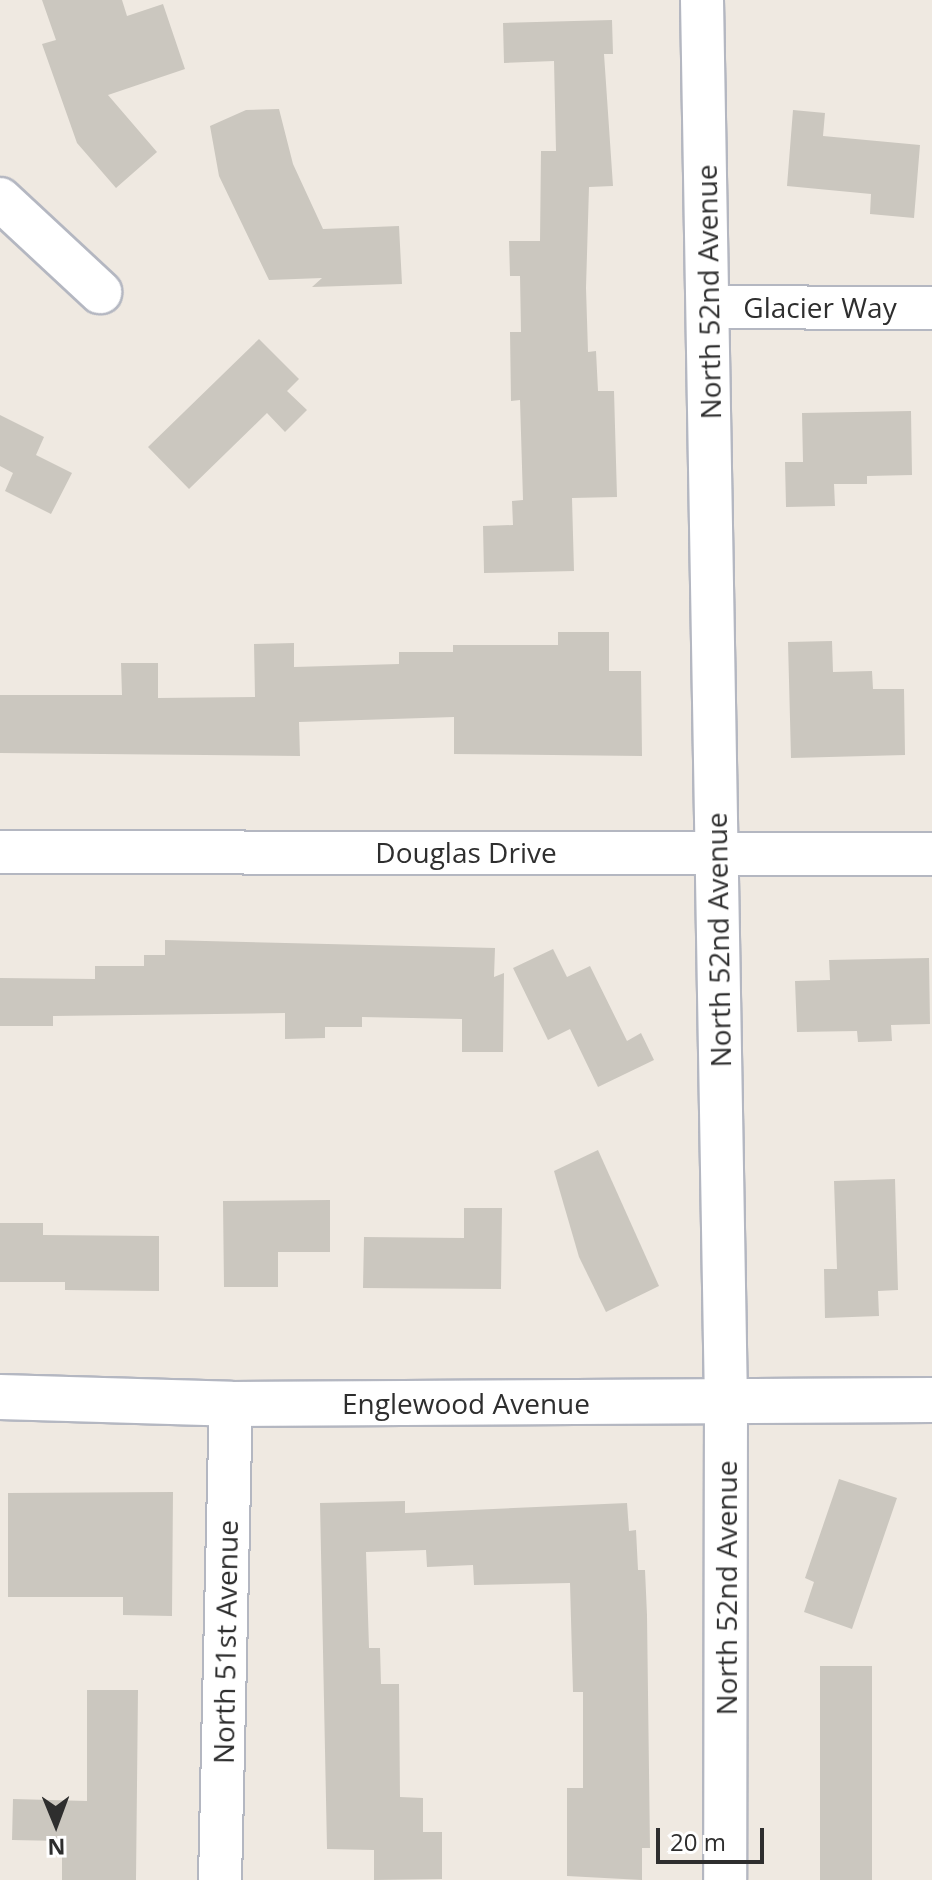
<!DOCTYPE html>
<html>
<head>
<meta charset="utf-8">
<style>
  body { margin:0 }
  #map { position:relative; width:932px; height:1880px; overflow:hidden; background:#efe9e1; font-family:"Open Sans",sans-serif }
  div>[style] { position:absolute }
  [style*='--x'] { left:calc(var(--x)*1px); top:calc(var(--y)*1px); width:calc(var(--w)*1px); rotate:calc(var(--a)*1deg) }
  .building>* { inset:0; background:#cbc7bf; transform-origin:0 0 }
  .roads { filter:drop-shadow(2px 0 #b4b7c1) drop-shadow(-2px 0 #b4b7c1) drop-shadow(0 2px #b4b7c1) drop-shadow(0 -2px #b4b7c1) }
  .minor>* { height:42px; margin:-21px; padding:0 21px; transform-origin:21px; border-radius:21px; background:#fff }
  .tertiary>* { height:44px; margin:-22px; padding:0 22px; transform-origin:22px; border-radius:22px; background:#fff }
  span { translate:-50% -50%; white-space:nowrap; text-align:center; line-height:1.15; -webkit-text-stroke:7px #fff; paint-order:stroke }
  .street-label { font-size:28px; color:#2e2e2e }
  .north { position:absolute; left:16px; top:1784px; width:80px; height:80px; -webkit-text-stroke:6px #fff; paint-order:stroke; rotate:179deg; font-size:22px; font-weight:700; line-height:32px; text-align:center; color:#2e2e2e }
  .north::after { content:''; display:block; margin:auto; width:28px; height:36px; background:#2e2e2e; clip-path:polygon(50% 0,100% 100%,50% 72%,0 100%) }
  .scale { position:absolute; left:656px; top:1828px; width:108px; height:36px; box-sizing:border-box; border:4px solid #2e2e2e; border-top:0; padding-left:10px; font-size:24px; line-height:28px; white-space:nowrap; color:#2e2e2e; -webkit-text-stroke:6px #fff; paint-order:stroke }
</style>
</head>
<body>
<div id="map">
  <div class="building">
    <div style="clip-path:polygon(42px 0,122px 0,127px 16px,163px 4px,185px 69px,108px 95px,157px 152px,116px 188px,77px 143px,42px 44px,56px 40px)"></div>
    <div style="clip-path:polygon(612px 20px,613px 54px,604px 54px,613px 186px,589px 187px,586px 288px,588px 352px,596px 351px,598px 391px,614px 391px,617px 497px,572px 498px,574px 571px,484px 573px,483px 526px,513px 525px,512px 501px,523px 500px,520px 400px,511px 401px,510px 332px,521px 332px,520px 276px,510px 276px,509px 241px,540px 241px,541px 151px,556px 151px,554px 61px,504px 63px,503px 23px)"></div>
    <div style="clip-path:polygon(279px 109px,293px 164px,323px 229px,399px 226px,402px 284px,312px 287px,322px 278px,269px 280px,219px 176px,210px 126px,246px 110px)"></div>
    <div style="clip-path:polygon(793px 110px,825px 113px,823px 136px,920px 145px,914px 218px,870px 214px,871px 194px,787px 186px)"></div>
    <div style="clip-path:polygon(259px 339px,299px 379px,287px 391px,307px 410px,285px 432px,267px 413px,189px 489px,148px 447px)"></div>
    <div style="clip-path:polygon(911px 411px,912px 475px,867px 476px,867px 484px,834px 484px,835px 506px,786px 507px,785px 462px,803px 462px,802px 413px)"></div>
    <div style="clip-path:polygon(0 415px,44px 437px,36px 455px,72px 473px,51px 514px,5px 491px,13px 473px,0 466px)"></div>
    <div style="clip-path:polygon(558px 632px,609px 632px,609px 671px,641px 671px,642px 756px,454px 754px,454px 717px,299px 722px,300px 756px,0 753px,0 695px,122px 695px,121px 663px,158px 663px,158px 698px,255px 697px,254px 644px,294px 643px,294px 667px,399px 664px,399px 652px,453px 652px,453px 645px,558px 645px)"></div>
    <div style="clip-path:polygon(832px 641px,833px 672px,872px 671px,873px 689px,904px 689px,905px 755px,791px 758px,788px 642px)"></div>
    <div style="clip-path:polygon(165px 940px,495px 948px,494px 977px,504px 973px,503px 1052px,462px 1052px,462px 1019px,362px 1017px,362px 1027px,325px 1027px,325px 1038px,285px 1039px,285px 1013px,53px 1016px,53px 1026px,0 1026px,0 978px,95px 979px,95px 966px,144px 966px,144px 955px,165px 955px)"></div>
    <div style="clip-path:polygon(553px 949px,567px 977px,590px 966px,627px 1041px,641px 1033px,654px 1060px,598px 1087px,570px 1029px,548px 1040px,513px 968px)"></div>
    <div style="clip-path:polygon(929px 958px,930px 1024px,891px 1025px,892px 1041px,858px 1042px,857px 1031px,797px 1032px,795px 981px,830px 980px,829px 960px)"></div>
    <div style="clip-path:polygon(598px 1150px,659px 1286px,606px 1312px,579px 1257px,554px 1171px)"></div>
    <div style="clip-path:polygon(895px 1179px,898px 1290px,878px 1291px,879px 1316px,825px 1318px,824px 1269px,837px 1269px,834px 1181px)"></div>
    <div style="clip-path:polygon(330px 1200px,330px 1252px,278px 1252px,278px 1287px,224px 1287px,223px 1201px)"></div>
    <div style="clip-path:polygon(464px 1208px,502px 1208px,501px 1289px,363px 1288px,364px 1237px,464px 1238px)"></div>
    <div style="clip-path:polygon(0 1223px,43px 1223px,43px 1235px,159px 1236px,159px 1291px,65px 1290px,65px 1282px,0 1282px)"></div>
    <div style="clip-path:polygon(839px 1479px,897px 1498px,852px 1629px,804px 1612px,814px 1582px,805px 1578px)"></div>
    <div style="clip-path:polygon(173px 1492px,172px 1616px,123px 1615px,123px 1597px,8px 1597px,8px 1493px)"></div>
    <div style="clip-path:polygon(405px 1501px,405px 1513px,627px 1503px,629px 1531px,636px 1530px,638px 1570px,645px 1570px,647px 1615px,650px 1848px,642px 1848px,642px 1880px,567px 1876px,567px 1788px,583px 1788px,583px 1692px,573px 1692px,570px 1583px,474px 1585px,473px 1565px,427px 1567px,426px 1550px,366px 1552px,369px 1648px,380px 1648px,381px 1684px,399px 1684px,400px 1797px,423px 1798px,423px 1832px,442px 1832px,442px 1879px,374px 1880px,374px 1850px,327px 1849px,320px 1503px)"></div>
    <div style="left:820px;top:1666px;width:52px;height:214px"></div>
    <div style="clip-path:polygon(87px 1690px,138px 1690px,136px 1880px,62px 1880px,62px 1841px,12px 1840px,13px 1799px,87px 1801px)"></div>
  </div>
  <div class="roads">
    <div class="minor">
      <div style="--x:702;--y:0;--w:1402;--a:89.02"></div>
      <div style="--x:726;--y:1402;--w:478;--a:90.1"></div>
      <div style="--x:0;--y:199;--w:137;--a:42.9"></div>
      <div style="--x:709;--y:307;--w:223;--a:0.3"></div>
      <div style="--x:0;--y:852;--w:932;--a:0.12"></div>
      <div style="--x:220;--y:1880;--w:476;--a:-88.7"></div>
    </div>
    <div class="tertiary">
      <div style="--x:0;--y:1397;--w:231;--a:1.7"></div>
      <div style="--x:231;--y:1404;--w:701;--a:-0.33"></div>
    </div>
  </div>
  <div class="street-label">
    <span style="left:708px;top:292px;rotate:-91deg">North 52nd Avenue</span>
    <span style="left:820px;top:307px">Glacier Way</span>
    <span style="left:466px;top:852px">Douglas Drive</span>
    <span style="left:718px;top:940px;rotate:-91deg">North 52nd Avenue</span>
    <span style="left:466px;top:1403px">Englewood Avenue</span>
    <span style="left:726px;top:1588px;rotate:-90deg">North 52nd Avenue</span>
    <span style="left:225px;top:1642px;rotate:-89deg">North 51st Avenue</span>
  </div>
  <div class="north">N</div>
  <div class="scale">20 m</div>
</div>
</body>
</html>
